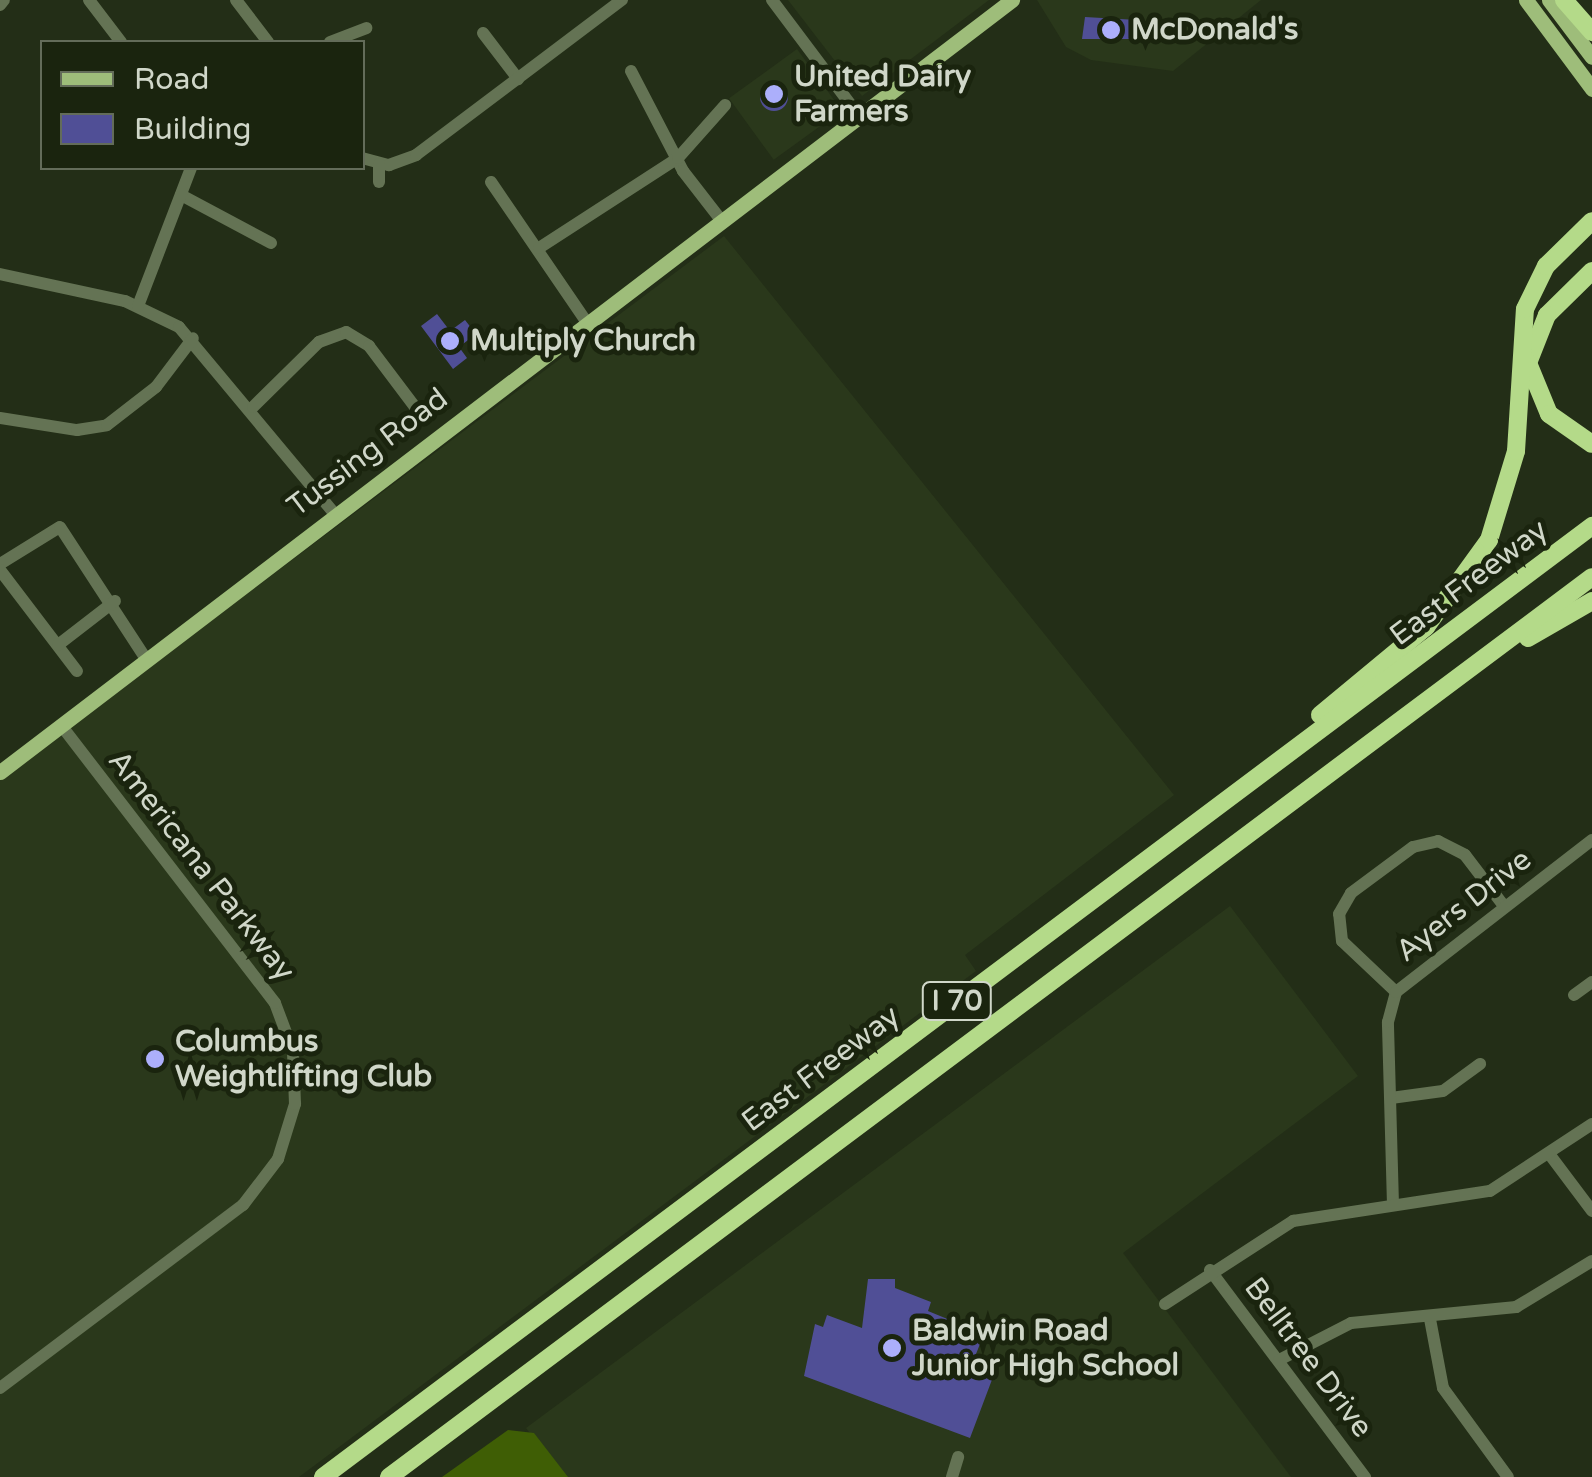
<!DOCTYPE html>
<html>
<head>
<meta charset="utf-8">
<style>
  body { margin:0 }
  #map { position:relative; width:1592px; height:1477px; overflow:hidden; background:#232e17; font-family:"Varela Round",sans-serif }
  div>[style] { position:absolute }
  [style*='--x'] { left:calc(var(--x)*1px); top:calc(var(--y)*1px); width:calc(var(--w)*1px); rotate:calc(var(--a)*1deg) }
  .built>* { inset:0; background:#2a381b; transform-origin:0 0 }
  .forest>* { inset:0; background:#3f5e05 }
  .building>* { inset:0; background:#504f96 }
  .round { border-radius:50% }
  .minor>* { height:12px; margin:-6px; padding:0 6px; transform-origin:6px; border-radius:6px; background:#647354 }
  .major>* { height:15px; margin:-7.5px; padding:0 7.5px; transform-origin:7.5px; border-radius:7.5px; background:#9ebd7a }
  .highway>* { height:18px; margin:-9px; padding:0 9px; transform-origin:9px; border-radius:9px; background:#b4da89 }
  .dots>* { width:28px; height:28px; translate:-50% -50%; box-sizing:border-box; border:5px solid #1a240e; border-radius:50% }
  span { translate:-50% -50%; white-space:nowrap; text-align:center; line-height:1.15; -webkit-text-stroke:10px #1a240e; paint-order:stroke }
  .shield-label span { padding:2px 8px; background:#1a240e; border:2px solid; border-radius:8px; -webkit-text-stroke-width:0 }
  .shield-label { font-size:28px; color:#d0d7c9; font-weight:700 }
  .poi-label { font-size:30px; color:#d0d7c9; font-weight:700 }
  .left { translate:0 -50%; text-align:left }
  .street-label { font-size:30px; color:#d0d7c9 }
  .legend { position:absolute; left:40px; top:40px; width:325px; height:130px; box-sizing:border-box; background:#1a240e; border:2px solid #636c59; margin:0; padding:12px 18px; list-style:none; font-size:30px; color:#d0d7c9 }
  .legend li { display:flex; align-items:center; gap:20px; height:50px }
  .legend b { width:50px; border:2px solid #636c59 }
</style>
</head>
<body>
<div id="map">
  <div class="built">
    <div style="clip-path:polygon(788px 0,989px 0,862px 96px)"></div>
    <div style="clip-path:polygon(1037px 0,1261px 0,1173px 71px,1091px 60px,1066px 47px)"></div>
    <div style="left:797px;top:49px;width:76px;height:84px;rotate:54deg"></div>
    <div style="clip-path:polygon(724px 236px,1174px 795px,965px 955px,976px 971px,299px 1477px,0 1477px,0 779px)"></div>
    <div style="clip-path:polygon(1230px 906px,1358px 1076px,1123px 1253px,1291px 1477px,563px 1477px,526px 1428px)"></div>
  </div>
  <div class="forest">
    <div style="clip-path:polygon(508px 1430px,534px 1433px,568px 1477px,442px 1477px)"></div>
  </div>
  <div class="building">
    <div style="clip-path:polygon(1085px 17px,1137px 20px,1137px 39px,1082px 39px)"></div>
    <div class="round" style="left:760px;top:83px;width:28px;height:28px"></div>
    <div style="clip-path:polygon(437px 314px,450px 331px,465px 320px,476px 334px,459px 347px,467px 358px,453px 369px,421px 326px)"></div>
    <div style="clip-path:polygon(868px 1279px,895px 1279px,895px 1288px,931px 1302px,928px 1311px,984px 1334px,970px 1369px,993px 1377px,970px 1438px,804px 1376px,815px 1324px,823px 1327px,827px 1315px,862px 1328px)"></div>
  </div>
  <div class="minor">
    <div style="--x:89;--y:0;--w:53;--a:52.7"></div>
    <div style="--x:236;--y:0;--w:53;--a:52.7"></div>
    <div style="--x:772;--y:0;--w:145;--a:53.1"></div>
    <div style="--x:0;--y:5;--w:6;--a:-51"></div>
    <div style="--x:483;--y:33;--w:58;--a:52.7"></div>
    <div style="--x:330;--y:42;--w:39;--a:-21"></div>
    <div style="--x:631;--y:71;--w:113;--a:62.5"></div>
    <div style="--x:683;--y:171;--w:62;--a:52.2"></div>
    <div style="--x:362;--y:158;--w:28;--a:15"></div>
    <div style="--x:389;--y:165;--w:29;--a:-20"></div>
    <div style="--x:416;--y:155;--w:258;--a:-37"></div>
    <div style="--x:379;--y:182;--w:18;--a:-90"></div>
    <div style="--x:491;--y:182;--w:167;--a:55.7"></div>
    <div style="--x:181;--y:195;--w:102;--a:28.1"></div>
    <div style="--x:539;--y:248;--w:166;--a:-32.9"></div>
    <div style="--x:678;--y:158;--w:71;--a:-48.4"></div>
    <div style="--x:0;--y:274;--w:128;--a:12.2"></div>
    <div style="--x:125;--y:301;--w:60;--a:25.7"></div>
    <div style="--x:179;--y:327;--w:244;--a:50.2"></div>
    <div style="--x:138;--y:306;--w:148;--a:-69"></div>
    <div style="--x:253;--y:407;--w:93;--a:-44.6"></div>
    <div style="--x:319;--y:342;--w:29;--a:-20"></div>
    <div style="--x:346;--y:332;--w:27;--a:31"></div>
    <div style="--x:369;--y:346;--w:86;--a:53"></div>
    <div style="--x:0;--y:418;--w:78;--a:8.9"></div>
    <div style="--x:77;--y:430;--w:30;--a:-9"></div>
    <div style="--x:107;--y:425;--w:62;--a:-37.8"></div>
    <div style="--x:156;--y:387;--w:61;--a:-52.9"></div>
    <div style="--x:0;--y:564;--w:70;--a:-31.7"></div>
    <div style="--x:60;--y:527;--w:158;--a:56.9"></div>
    <div style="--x:0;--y:570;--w:127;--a:52.7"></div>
    <div style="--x:58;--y:645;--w:72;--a:-37.7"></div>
    <div style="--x:1396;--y:992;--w:74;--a:-136.6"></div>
    <div style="--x:1342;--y:941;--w:27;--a:-96"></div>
    <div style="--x:1339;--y:914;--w:24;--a:-60"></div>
    <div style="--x:1351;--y:893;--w:77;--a:-36.6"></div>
    <div style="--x:1413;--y:847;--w:26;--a:-13"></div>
    <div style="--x:1438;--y:841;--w:30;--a:27"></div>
    <div style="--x:1465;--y:855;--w:64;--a:52.6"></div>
    <div style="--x:1574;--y:995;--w:22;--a:-36"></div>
    <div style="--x:1391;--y:1098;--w:52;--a:-7.7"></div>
    <div style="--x:1443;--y:1091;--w:46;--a:-36.1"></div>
    <div style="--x:1550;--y:1155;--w:70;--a:53.1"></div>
    <div style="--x:1393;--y:1205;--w:183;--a:-91.6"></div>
    <div style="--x:1388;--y:1022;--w:31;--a:-75"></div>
    <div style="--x:1396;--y:992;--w:248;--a:-37.8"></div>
    <div style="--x:1210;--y:1270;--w:259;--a:53.2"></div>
    <div style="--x:1165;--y:1304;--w:153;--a:-33"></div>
    <div style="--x:1293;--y:1221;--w:199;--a:-8.7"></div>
    <div style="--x:1490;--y:1191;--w:122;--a:-33.3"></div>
    <div style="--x:1430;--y:1319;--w:70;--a:79.3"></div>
    <div style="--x:1443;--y:1388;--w:110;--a:53.9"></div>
    <div style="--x:1279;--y:1360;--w:81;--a:-27.2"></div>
    <div style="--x:1351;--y:1323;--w:166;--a:-5.5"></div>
    <div style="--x:1516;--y:1307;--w:89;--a:-31.2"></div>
    <div style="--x:0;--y:1388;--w:304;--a:-37"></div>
    <div style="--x:243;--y:1205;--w:58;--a:-52.7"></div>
    <div style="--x:278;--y:1159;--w:58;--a:-72.8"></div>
    <div style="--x:295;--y:1104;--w:53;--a:-92.2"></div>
    <div style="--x:293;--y:1051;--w:51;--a:-110.6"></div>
    <div style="--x:275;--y:1003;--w:351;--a:-127.6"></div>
    <div style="--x:952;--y:1477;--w:21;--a:-73"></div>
  </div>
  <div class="major">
    <div style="--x:1526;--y:0;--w:111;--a:53.4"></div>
    <div style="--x:1549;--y:0;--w:71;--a:53"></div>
    <div style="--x:0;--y:772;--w:1273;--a:-37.34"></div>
  </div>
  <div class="highway">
    <div style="--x:1564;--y:0;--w:43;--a:48.8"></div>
    <div style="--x:1592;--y:271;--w:63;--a:135.6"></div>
    <div style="--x:1547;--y:315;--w:52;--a:111.6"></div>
    <div style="--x:1528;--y:363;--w:55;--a:67.6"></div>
    <div style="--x:1549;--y:414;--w:52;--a:34.9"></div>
    <div style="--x:1528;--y:638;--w:74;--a:-30"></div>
    <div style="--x:1320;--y:715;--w:138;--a:-39.7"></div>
    <div style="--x:1426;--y:627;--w:107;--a:-54.1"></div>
    <div style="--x:1489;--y:540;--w:93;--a:-73.1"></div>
    <div style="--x:1516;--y:451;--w:142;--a:-86.4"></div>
    <div style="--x:1525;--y:309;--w:48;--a:-64"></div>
    <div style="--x:1546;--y:266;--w:64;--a:-44.4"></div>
    <div style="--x:323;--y:1477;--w:1586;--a:-36.85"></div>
    <div style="--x:389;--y:1477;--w:1502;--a:-36.8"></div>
  </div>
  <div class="dots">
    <div style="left:1111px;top:30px;background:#acaffb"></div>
    <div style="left:774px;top:94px;background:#acaffb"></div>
    <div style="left:450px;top:341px;background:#acaffb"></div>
    <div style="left:155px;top:1059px;background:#acaffb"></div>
    <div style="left:892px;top:1348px;background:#acaffb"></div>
  </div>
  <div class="shield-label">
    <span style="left:957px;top:1001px">I 70</span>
  </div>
  <div class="poi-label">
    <span class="left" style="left:1131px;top:30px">McDonald's</span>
    <span class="left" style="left:794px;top:94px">United Dairy<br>Farmers</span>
    <span class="left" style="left:470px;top:341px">Multiply Church</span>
    <span class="left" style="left:175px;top:1059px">Columbus<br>Weightlifting Club</span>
    <span class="left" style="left:912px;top:1348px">Baldwin Road<br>Junior High School</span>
  </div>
  <div class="street-label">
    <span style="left:368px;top:453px;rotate:-37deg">Tussing Road</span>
    <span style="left:1469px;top:583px;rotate:-37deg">East Freeway</span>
    <span style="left:201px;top:866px;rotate:52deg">Americana Parkway</span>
    <span style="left:1464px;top:906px;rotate:-38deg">Ayers Drive</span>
    <span style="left:821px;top:1069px;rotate:-37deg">East Freeway</span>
    <span style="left:1308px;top:1358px;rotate:53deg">Belltree Drive</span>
  </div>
  <ul class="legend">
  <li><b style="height:12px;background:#9ebd7a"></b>Road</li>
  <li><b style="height:28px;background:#504f96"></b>Building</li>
  </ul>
</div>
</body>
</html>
